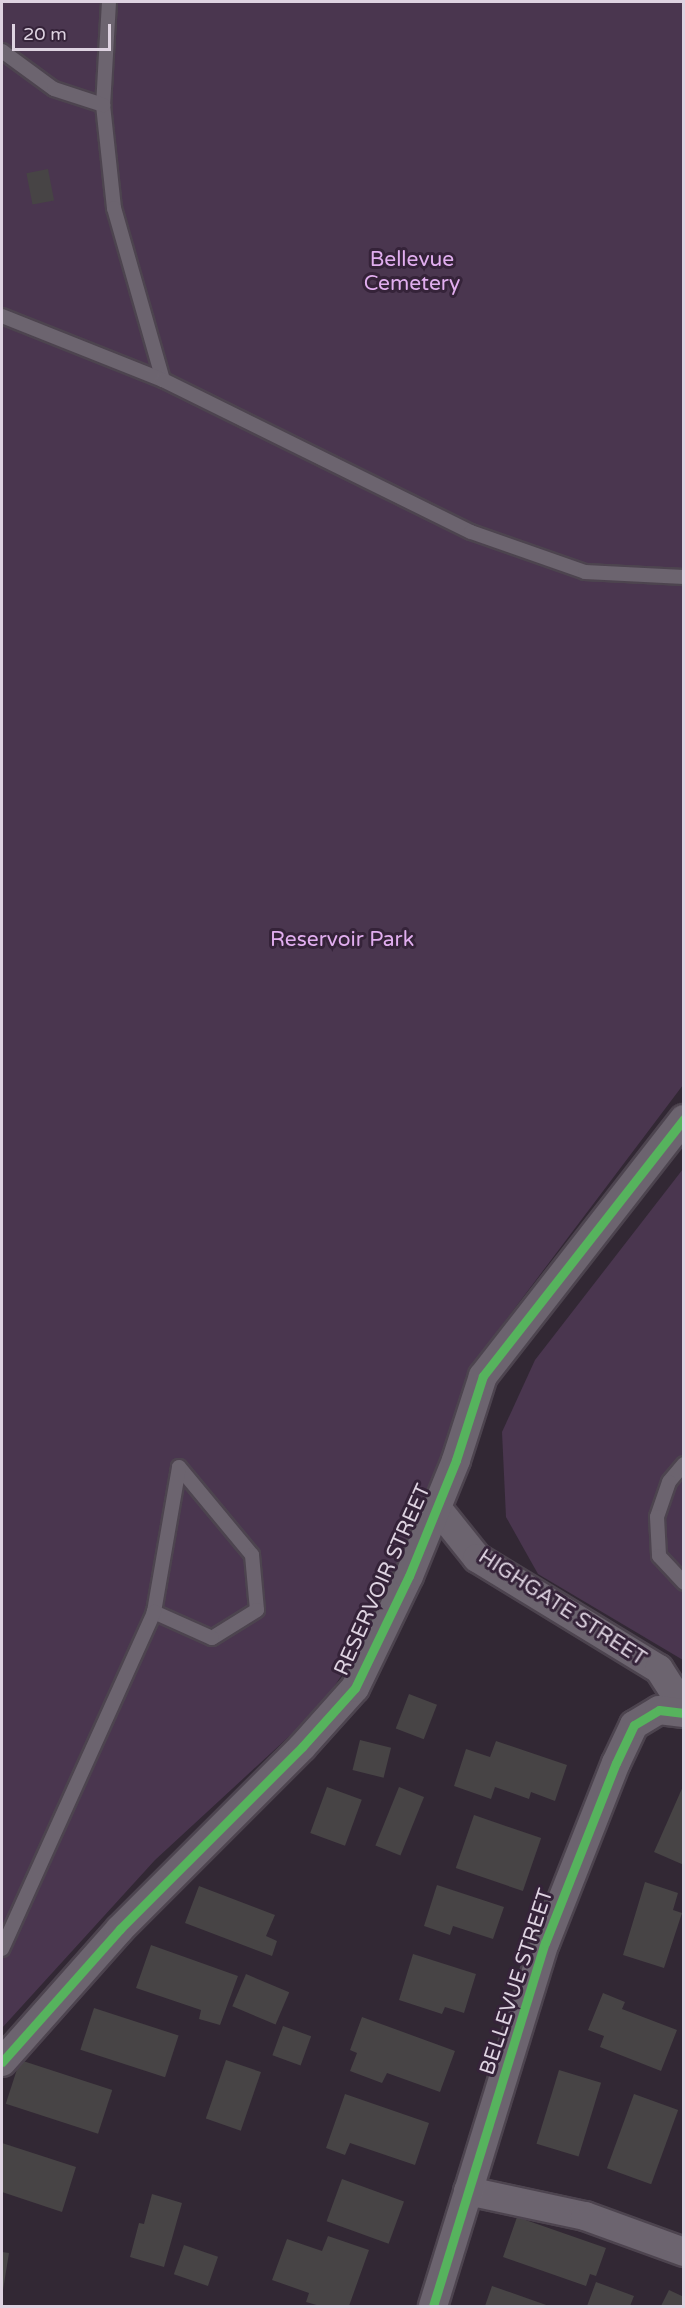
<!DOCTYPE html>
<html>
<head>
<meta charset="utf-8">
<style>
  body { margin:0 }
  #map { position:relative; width:685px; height:2308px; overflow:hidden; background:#322834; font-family:"Varela Round",sans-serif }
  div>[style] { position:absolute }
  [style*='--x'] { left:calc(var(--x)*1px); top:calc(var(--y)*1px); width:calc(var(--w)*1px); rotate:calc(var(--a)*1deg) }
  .green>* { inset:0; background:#4a364f }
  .building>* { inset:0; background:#474445; transform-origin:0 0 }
  .roads { filter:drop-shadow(2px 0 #4d444f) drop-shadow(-2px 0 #4d444f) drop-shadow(0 2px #4d444f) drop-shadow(0 -2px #4d444f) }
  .lane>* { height:14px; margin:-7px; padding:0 7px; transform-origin:7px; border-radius:7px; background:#6c646f }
  .street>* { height:28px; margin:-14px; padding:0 14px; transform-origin:14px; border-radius:14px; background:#6c646f }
  .cycleway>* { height:9px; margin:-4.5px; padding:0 4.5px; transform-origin:4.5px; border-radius:4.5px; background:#56b35d }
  span { translate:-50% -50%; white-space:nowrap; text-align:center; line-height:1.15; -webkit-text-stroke:6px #352339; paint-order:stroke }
  .park-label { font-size:21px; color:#e1aeef }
  .street-label { font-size:21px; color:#ded3e1 }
  .frame { position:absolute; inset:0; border:3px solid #ded3e1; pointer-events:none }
  .scale { position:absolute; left:12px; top:24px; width:99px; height:27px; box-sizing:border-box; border:3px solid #ded3e1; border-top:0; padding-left:8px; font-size:18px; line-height:21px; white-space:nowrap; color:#ded3e1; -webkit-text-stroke:4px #352339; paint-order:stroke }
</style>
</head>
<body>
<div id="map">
  <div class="green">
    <div style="clip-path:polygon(2px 2px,683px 2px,683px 1085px,487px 1345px,458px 1411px,395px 1591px,322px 1706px,155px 1860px,2px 2028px)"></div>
    <div style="clip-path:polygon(683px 1169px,683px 1660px,538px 1574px,506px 1517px,502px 1432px,535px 1360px)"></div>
  </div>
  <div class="building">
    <div style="left:48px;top:169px;width:32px;height:22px;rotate:79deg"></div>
    <div style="left:409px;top:1694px;width:30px;height:37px;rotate:21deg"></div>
    <div style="left:360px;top:1740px;width:32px;height:31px;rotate:14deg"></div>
    <div style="clip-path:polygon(496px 1741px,567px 1765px,555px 1801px,531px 1792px,529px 1799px,495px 1787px,491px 1799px,454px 1786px,466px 1749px,490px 1757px)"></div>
    <div style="clip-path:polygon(684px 1784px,684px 1865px,654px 1852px)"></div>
    <div style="left:327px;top:1787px;width:37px;height:49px;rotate:20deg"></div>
    <div style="left:399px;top:1787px;width:27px;height:63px;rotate:22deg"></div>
    <div style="left:474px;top:1815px;width:71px;height:56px;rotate:19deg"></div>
    <div style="clip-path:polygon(645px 1882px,678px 1893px,673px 1910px,682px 1913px,664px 1968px,623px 1955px)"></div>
    <div style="clip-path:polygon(437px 1885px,504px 1907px,493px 1939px,453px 1926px,450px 1935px,424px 1926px)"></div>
    <div style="clip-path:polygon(199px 1886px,275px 1915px,266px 1936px,277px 1941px,272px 1956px,185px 1923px)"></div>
    <div style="clip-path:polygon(151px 1945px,238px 1976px,220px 2025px,199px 2019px,201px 2010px,136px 1988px)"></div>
    <div style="clip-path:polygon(413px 1954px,476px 1974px,464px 2013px,445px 2007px,442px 2014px,399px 2000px)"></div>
    <div style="left:246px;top:1974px;width:47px;height:35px;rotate:23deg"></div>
    <div style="clip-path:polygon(603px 1993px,625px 2002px,622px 2009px,677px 2030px,661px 2071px,600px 2047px,604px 2036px,588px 2030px)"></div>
    <div style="left:94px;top:2008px;width:89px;height:44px;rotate:18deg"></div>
    <div style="clip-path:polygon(362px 2017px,455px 2051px,440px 2092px,387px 2073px,382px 2083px,350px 2071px,357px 2053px,350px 2050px)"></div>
    <div style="left:283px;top:2026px;width:30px;height:31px;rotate:20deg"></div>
    <div style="left:20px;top:2060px;width:97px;height:46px;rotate:18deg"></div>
    <div style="left:226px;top:2060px;width:37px;height:62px;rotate:19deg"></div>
    <div style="left:559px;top:2070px;width:44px;height:77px;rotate:17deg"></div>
    <div style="clip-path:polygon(345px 2094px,429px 2123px,415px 2165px,350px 2143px,345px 2155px,326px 2148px)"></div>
    <div style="left:634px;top:2094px;width:47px;height:79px;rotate:20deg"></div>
    <div style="clip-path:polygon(2px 2143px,76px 2167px,62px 2212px,2px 2192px)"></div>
    <div style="left:342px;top:2179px;width:66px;height:45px;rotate:20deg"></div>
    <div style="clip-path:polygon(152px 2194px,182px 2203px,164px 2267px,130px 2257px,139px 2223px,144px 2224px)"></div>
    <div style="clip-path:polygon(517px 2217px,606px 2248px,596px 2276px,590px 2274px,586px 2286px,503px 2257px)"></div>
    <div style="clip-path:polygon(328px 2236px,369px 2250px,349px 2306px,320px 2306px,306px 2302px,309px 2293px,272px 2280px,287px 2239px,322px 2251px)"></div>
    <div style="left:184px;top:2245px;width:36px;height:31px;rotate:19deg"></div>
    <div style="clip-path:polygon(2px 2252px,9px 2253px,3px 2290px,2px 2290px)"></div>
    <div style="clip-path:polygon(596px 2282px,634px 2296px,630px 2306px,587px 2306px)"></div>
    <div style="clip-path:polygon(492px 2286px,549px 2306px,485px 2306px)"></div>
    <div style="clip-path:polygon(669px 2290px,684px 2297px,684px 2306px,661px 2306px)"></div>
  </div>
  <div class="roads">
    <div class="lane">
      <div style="--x:109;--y:2;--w:103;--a:93.3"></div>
      <div style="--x:103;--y:105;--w:104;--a:83.9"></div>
      <div style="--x:114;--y:208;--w:179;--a:74.1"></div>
      <div style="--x:2;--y:51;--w:64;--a:36.2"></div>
      <div style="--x:54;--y:89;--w:52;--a:18.1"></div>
      <div style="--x:2;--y:316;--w:173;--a:21.7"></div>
      <div style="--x:163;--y:380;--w:343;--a:26.3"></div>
      <div style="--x:471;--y:532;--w:121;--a:19.3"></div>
      <div style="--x:585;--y:572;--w:99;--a:2.9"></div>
      <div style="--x:684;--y:1464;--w:23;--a:130"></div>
      <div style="--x:669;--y:1482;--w:37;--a:109"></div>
      <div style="--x:657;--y:1517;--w:39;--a:87"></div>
      <div style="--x:659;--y:1556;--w:37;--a:47"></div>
      <div style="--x:179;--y:1467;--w:114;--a:50.3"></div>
      <div style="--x:252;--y:1555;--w:55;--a:84.8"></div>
      <div style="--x:257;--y:1610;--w:53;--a:148.1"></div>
      <div style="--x:212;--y:1638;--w:64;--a:-155.9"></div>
      <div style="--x:154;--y:1612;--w:147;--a:-80.2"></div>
      <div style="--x:2;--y:1949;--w:370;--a:-65.7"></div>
    </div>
    <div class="street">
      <div style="--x:437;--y:1508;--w:64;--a:51.3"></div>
      <div style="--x:477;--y:1558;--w:213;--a:31.4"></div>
      <div style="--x:659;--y:1669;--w:46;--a:57.3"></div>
      <div style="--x:2;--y:2062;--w:178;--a:-48.4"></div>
      <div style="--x:120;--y:1929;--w:257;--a:-45"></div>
      <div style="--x:302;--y:1747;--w:79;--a:-48.1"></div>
      <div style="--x:355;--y:1688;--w:124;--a:-64.3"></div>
      <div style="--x:409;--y:1576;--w:125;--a:-67.9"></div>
      <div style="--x:456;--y:1460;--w:88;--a:-72.2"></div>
      <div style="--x:483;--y:1376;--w:326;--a:-52"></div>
      <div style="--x:468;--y:2191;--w:120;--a:12.1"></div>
      <div style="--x:585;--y:2216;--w:105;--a:20"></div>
      <div style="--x:433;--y:2306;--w:380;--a:-72.9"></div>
      <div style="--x:545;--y:1943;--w:193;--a:-68.5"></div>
      <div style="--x:616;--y:1763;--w:42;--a:-64.7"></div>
      <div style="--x:634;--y:1725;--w:29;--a:-31"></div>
      <div style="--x:659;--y:1710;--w:25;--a:7"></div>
    </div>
  </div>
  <div class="cycleway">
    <div style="--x:2;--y:2062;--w:178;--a:-48.4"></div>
    <div style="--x:120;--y:1929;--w:257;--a:-45"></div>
    <div style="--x:302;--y:1747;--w:79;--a:-48.1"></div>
    <div style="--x:355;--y:1688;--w:124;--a:-64.3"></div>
    <div style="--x:409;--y:1576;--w:125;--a:-67.9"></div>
    <div style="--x:456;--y:1460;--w:88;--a:-72.2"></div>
    <div style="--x:483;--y:1376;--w:326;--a:-52"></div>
    <div style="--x:433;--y:2306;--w:380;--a:-72.9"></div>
    <div style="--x:545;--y:1943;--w:193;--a:-68.5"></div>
    <div style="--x:616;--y:1763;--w:42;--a:-64.7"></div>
    <div style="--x:634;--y:1725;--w:29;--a:-31"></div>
    <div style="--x:659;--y:1710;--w:25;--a:7"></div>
  </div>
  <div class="park-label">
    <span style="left:412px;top:272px">Bellevue<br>Cemetery</span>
    <span style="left:342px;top:940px">Reservoir Park</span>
  </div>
  <div class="street-label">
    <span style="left:383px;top:1580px;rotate:-66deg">RESERVOIR STREET</span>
    <span style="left:562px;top:1608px;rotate:33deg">HIGHGATE STREET</span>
    <span style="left:517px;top:1982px;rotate:-72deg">BELLEVUE STREET</span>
  </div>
  <div class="frame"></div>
  <div class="scale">20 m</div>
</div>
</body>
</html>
